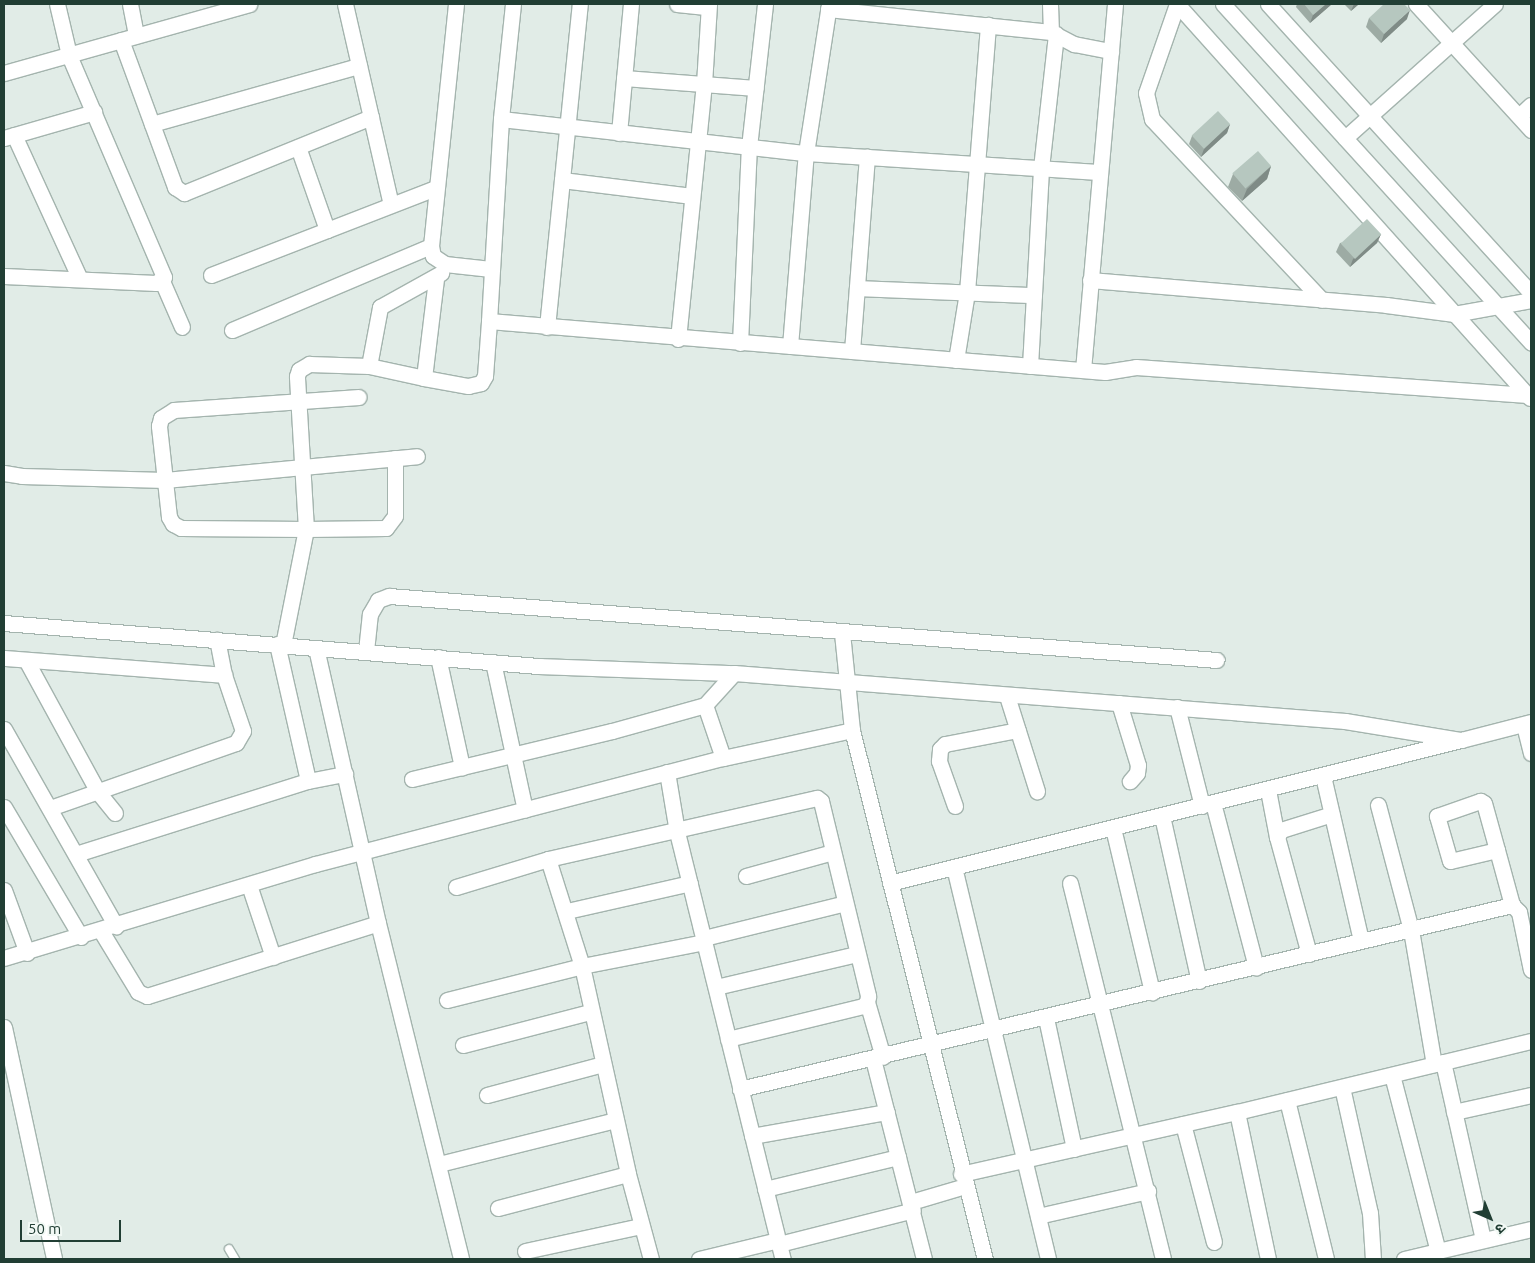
<!DOCTYPE html>
<html>
<head>
<meta charset="utf-8">
<style>
  body { margin:0 }
  #map { position:relative; width:1535px; height:1263px; overflow:hidden; background:#e1ece7; font-family:Ubuntu,"Noto Sans Devanagari",sans-serif }
  div>[style] { position:absolute }
  [style*='--x'] { left:calc(var(--x)*1px); top:calc(var(--y)*1px); width:calc(var(--w)*1px); rotate:calc(var(--a)*1deg) }
  .roads { filter:drop-shadow(1px 0 #a4b4ae) drop-shadow(-1px 0 #a4b4ae) drop-shadow(0 1px #a4b4ae) drop-shadow(0 -1px #a4b4ae) }
  .lane>* { height:8px; margin:-4px; padding:0 4px; transform-origin:4px; border-radius:4px; background:#fff }
  .street>* { height:15px; margin:-7.5px; padding:0 7.5px; transform-origin:7.5px; border-radius:7.5px; background:#fff }
  .secondary>* { height:15px; margin:-7.5px; padding:0 7.5px; transform-origin:7.5px; border-radius:7.5px; background:#fff }
  .wall>* { inset:0; background:#9daba4 }
  .shaded-wall>* { inset:0; background:#7f8b86 }
  .building>* { inset:0; background:#b6c7bf; transform-origin:0 0 }
  span { translate:-50% -50%; white-space:nowrap; text-align:center; line-height:1.15; -webkit-text-stroke:4px #f2f9f5; paint-order:stroke }
  .frame { position:absolute; inset:0; border:5px solid #213e34; pointer-events:none }
  .north { position:absolute; left:1465px; top:1193px; width:50px; height:50px; -webkit-text-stroke:4px #f2f9f5; paint-order:stroke; rotate:136deg; font-size:14px; font-weight:700; line-height:20px; text-align:center; color:#213e34 }
  .north::after { content:''; display:block; margin:auto; width:18px; height:22px; background:#213e34; clip-path:polygon(50% 0,100% 100%,50% 72%,0 100%) }
  .scale { position:absolute; left:20px; top:1220px; width:101px; height:22px; box-sizing:border-box; border:2px solid #213e34; border-top:0; padding-left:6px; font-size:15px; line-height:18px; white-space:nowrap; color:#213e34; -webkit-text-stroke:4px #f2f9f5; paint-order:stroke }
</style>
</head>
<body>
<div id="map">
  <div class="roads">
    <div class="lane">
      <div style="--x:229;--y:1249;--w:12;--a:59"></div>
    </div>
    <div class="street">
      <div style="--x:130;--y:4;--w:32;--a:79"></div>
      <div style="--x:345;--y:4;--w:206;--a:77.1"></div>
      <div style="--x:456;--y:4;--w:243;--a:95.9"></div>
      <div style="--x:431;--y:246;--w:10;--a:79"></div>
      <div style="--x:433;--y:256;--w:14;--a:34"></div>
      <div style="--x:445;--y:264;--w:46;--a:6.2"></div>
      <div style="--x:513;--y:4;--w:116;--a:96"></div>
      <div style="--x:501;--y:119;--w:202;--a:93.4"></div>
      <div style="--x:489;--y:321;--w:618;--a:4.73"></div>
      <div style="--x:1105;--y:372;--w:31;--a:-9"></div>
      <div style="--x:1136;--y:367;--w:396;--a:4.1"></div>
      <div style="--x:677;--y:4;--w:31;--a:6"></div>
      <div style="--x:1050;--y:4;--w:28;--a:88"></div>
      <div style="--x:1177;--y:4;--w:529;--a:48.14"></div>
      <div style="--x:1177;--y:4;--w:94;--a:109.2"></div>
      <div style="--x:1146;--y:93;--w:27;--a:77"></div>
      <div style="--x:1152;--y:119;--w:248;--a:46.8"></div>
      <div style="--x:1268;--y:4;--w:391;--a:47.7"></div>
      <div style="--x:1416;--y:4;--w:171;--a:47.6"></div>
      <div style="--x:828;--y:9;--w:224;--a:5.9"></div>
      <div style="--x:1051;--y:32;--w:26;--a:28"></div>
      <div style="--x:1074;--y:44;--w:38;--a:11"></div>
      <div style="--x:121;--y:40;--w:157;--a:69.8"></div>
      <div style="--x:175;--y:187;--w:11;--a:34"></div>
      <div style="--x:184;--y:193;--w:202;--a:-22.1"></div>
      <div style="--x:4;--y:73;--w:255;--a:-15.7"></div>
      <div style="--x:624;--y:78;--w:132;--a:4.3"></div>
      <div style="--x:1519;--y:116;--w:16;--a:-43"></div>
      <div style="--x:501;--y:119;--w:307;--a:6.4"></div>
      <div style="--x:806;--y:153;--w:293;--a:3.7"></div>
      <div style="--x:152;--y:124;--w:215;--a:-15.7"></div>
      <div style="--x:619;--y:133;--w:130;--a:-84.7"></div>
      <div style="--x:14;--y:135;--w:158;--a:65.4"></div>
      <div style="--x:4;--y:138;--w:94;--a:-16.1"></div>
      <div style="--x:1345;--y:138;--w:201;--a:-41.8"></div>
      <div style="--x:298;--y:147;--w:88;--a:70.7"></div>
      <div style="--x:562;--y:180;--w:131;--a:7"></div>
      <div style="--x:211;--y:275;--w:240;--a:-21.2"></div>
      <div style="--x:4;--y:276;--w:152;--a:2.6"></div>
      <div style="--x:156;--y:283;--w:10;--a:-37"></div>
      <div style="--x:164;--y:277;--w:241;--a:-113.2"></div>
      <div style="--x:69;--y:55;--w:52;--a:-103.2"></div>
      <div style="--x:1090;--y:280;--w:297;--a:4.8"></div>
      <div style="--x:1386;--y:305;--w:69;--a:7.5"></div>
      <div style="--x:1454;--y:314;--w:78;--a:-10.3"></div>
      <div style="--x:162;--y:281;--w:50;--a:66.5"></div>
      <div style="--x:857;--y:288;--w:177;--a:2.3"></div>
      <div style="--x:547;--y:327;--w:325;--a:-84.2"></div>
      <div style="--x:232;--y:330;--w:216;--a:-22.9"></div>
      <div style="--x:678;--y:339;--w:256;--a:-84.2"></div>
      <div style="--x:704;--y:84;--w:80;--a:-86.4"></div>
      <div style="--x:740;--y:343;--w:196;--a:-87.4"></div>
      <div style="--x:749;--y:147;--w:144;--a:-83.6"></div>
      <div style="--x:790;--y:346;--w:194;--a:-85.3"></div>
      <div style="--x:806;--y:153;--w:151;--a:-81.2"></div>
      <div style="--x:852;--y:351;--w:195;--a:-85.6"></div>
      <div style="--x:956;--y:360;--w:69;--a:-80.8"></div>
      <div style="--x:967;--y:292;--w:268;--a:-85.5"></div>
      <div style="--x:369;--y:366;--w:60;--a:-79.4"></div>
      <div style="--x:380;--y:307;--w:70;--a:-29.1"></div>
      <div style="--x:1030;--y:366;--w:198;--a:-86.8"></div>
      <div style="--x:1041;--y:168;--w:135;--a:-83.6"></div>
      <div style="--x:1083;--y:370;--w:367;--a:-85"></div>
      <div style="--x:424;--y:378;--w:45;--a:10.3"></div>
      <div style="--x:468;--y:386;--w:13;--a:-13"></div>
      <div style="--x:481;--y:383;--w:8;--a:-60"></div>
      <div style="--x:485;--y:376;--w:55;--a:-85.8"></div>
      <div style="--x:395;--y:458;--w:58;--a:90"></div>
      <div style="--x:395;--y:516;--w:15;--a:127"></div>
      <div style="--x:386;--y:528;--w:80;--a:179.3"></div>
      <div style="--x:306;--y:529;--w:153;--a:-93.4"></div>
      <div style="--x:297;--y:376;--w:6;--a:-72"></div>
      <div style="--x:299;--y:370;--w:12;--a:-31"></div>
      <div style="--x:309;--y:364;--w:60;--a:1.9"></div>
      <div style="--x:369;--y:366;--w:56;--a:12.3"></div>
      <div style="--x:424;--y:378;--w:100;--a:-83.1"></div>
      <div style="--x:4;--y:473;--w:18;--a:9"></div>
      <div style="--x:22;--y:476;--w:143;--a:1.6"></div>
      <div style="--x:165;--y:480;--w:253;--a:-5.4"></div>
      <div style="--x:842;--y:633;--w:48;--a:84.1"></div>
      <div style="--x:277;--y:644;--w:140;--a:77.2"></div>
      <div style="--x:283;--y:645;--w:118;--a:-78.8"></div>
      <div style="--x:306;--y:529;--w:125;--a:-179.5"></div>
      <div style="--x:181;--y:528;--w:9;--a:-153"></div>
      <div style="--x:173;--y:524;--w:8;--a:-120"></div>
      <div style="--x:169;--y:517;--w:92;--a:-96.3"></div>
      <div style="--x:159;--y:426;--w:8;--a:-76"></div>
      <div style="--x:161;--y:418;--w:15;--a:-32"></div>
      <div style="--x:174;--y:410;--w:185;--a:-4"></div>
      <div style="--x:316;--y:648;--w:282;--a:77.3"></div>
      <div style="--x:378;--y:923;--w:346;--a:76.1"></div>
      <div style="--x:366;--y:651;--w:37;--a:-84"></div>
      <div style="--x:370;--y:614;--w:16;--a:-60"></div>
      <div style="--x:378;--y:600;--w:12;--a:-20"></div>
      <div style="--x:389;--y:596;--w:830;--a:4.42"></div>
      <div style="--x:438;--y:657;--w:113;--a:77.7"></div>
      <div style="--x:4;--y:658;--w:221;--a:4.4"></div>
      <div style="--x:26;--y:660;--w:150;--a:61.4"></div>
      <div style="--x:98;--y:792;--w:27;--a:51"></div>
      <div style="--x:493;--y:662;--w:151;--a:77.8"></div>
      <div style="--x:1007;--y:696;--w:100;--a:72.5"></div>
      <div style="--x:1119;--y:703;--w:65;--a:73"></div>
      <div style="--x:1138;--y:765;--w:8;--a:97"></div>
      <div style="--x:1137;--y:773;--w:11;--a:131"></div>
      <div style="--x:705;--y:705;--w:56;--a:71.2"></div>
      <div style="--x:1177;--y:707;--w:102;--a:75.8"></div>
      <div style="--x:1524;--y:725;--w:29;--a:76"></div>
      <div style="--x:4;--y:729;--w:227;--a:60.4"></div>
      <div style="--x:667;--y:772;--w:61;--a:80.5"></div>
      <div style="--x:677;--y:832;--w:440;--a:76.1"></div>
      <div style="--x:1323;--y:776;--w:169;--a:77"></div>
      <div style="--x:412;--y:779;--w:206;--a:-13.5"></div>
      <div style="--x:612;--y:731;--w:97;--a:-15.6"></div>
      <div style="--x:705;--y:705;--w:43;--a:-47.8"></div>
      <div style="--x:1268;--y:790;--w:48;--a:79.2"></div>
      <div style="--x:1213;--y:803;--w:170;--a:75.3"></div>
      <div style="--x:1378;--y:805;--w:129;--a:75.2"></div>
      <div style="--x:1411;--y:930;--w:136;--a:80.3"></div>
      <div style="--x:955;--y:806;--w:48;--a:-109.6"></div>
      <div style="--x:939;--y:761;--w:12;--a:-85"></div>
      <div style="--x:940;--y:749;--w:7;--a:-45"></div>
      <div style="--x:945;--y:744;--w:74;--a:-10.9"></div>
      <div style="--x:4;--y:807;--w:151;--a:59.4"></div>
      <div style="--x:50;--y:808;--w:197;--a:-19.3"></div>
      <div style="--x:236;--y:743;--w:14;--a:-60"></div>
      <div style="--x:243;--y:731;--w:59;--a:-108.7"></div>
      <div style="--x:224;--y:675;--w:36;--a:-101"></div>
      <div style="--x:1162;--y:816;--w:169;--a:77.4"></div>
      <div style="--x:1113;--y:828;--w:169;--a:76.6"></div>
      <div style="--x:1497;--y:850;--w:48;--a:166.8"></div>
      <div style="--x:1450;--y:861;--w:47;--a:-106.1"></div>
      <div style="--x:1437;--y:816;--w:46;--a:-19.2"></div>
      <div style="--x:1480;--y:801;--w:4;--a:27"></div>
      <div style="--x:1484;--y:803;--w:49;--a:74.5"></div>
      <div style="--x:1497;--y:850;--w:57;--a:74.7"></div>
      <div style="--x:1512;--y:905;--w:10;--a:45"></div>
      <div style="--x:1519;--y:912;--w:59;--a:78.3"></div>
      <div style="--x:76;--y:854;--w:243;--a:-17.5"></div>
      <div style="--x:308;--y:781;--w:38;--a:-11"></div>
      <div style="--x:548;--y:859;--w:112;--a:72.4"></div>
      <div style="--x:582;--y:966;--w:213;--a:77.5"></div>
      <div style="--x:628;--y:1174;--w:88;--a:74.9"></div>
      <div style="--x:954;--y:867;--w:403;--a:76.5"></div>
      <div style="--x:746;--y:876;--w:90;--a:-15.4"></div>
      <div style="--x:890;--y:883;--w:589;--a:-14.06"></div>
      <div style="--x:1070;--y:883;--w:387;--a:76.1"></div>
      <div style="--x:249;--y:885;--w:76;--a:71.6"></div>
      <div style="--x:456;--y:887;--w:96;--a:-16.9"></div>
      <div style="--x:548;--y:859;--w:276;--a:-12.8"></div>
      <div style="--x:817;--y:798;--w:5;--a:37"></div>
      <div style="--x:821;--y:801;--w:201;--a:76.4"></div>
      <div style="--x:868;--y:996;--w:6;--a:99"></div>
      <div style="--x:867;--y:1002;--w:6;--a:135"></div>
      <div style="--x:863;--y:1006;--w:139;--a:166.3"></div>
      <div style="--x:567;--y:911;--w:126;--a:-12.8"></div>
      <div style="--x:101;--y:931;--w:71;--a:58.8"></div>
      <div style="--x:138;--y:992;--w:10;--a:24"></div>
      <div style="--x:147;--y:996;--w:242;--a:-17.5"></div>
      <div style="--x:704;--y:938;--w:145;--a:-13.9"></div>
      <div style="--x:1309;--y:954;--w:121;--a:-105.3"></div>
      <div style="--x:1277;--y:837;--w:8;--a:-60"></div>
      <div style="--x:1281;--y:830;--w:53;--a:-17.4"></div>
      <div style="--x:716;--y:987;--w:145;--a:-13.2"></div>
      <div style="--x:447;--y:1000;--w:139;--a:-14.1"></div>
      <div style="--x:582;--y:966;--w:124;--a:-11.1"></div>
      <div style="--x:867;--y:1002;--w:57;--a:73.8"></div>
      <div style="--x:1046;--y:1018;--w:134;--a:77.9"></div>
      <div style="--x:4;--y:1027;--w:237;--a:77.8"></div>
      <div style="--x:463;--y:1045;--w:131;--a:-14.6"></div>
      <div style="--x:873;--y:1059;--w:206;--a:75.7"></div>
      <div style="--x:1443;--y:1062;--w:182;--a:77.3"></div>
      <div style="--x:1392;--y:1075;--w:182;--a:75.4"></div>
      <div style="--x:1342;--y:1087;--w:129;--a:77.5"></div>
      <div style="--x:1370;--y:1213;--w:46;--a:86.3"></div>
      <div style="--x:740;--y:1089;--w:794;--a:-13.41"></div>
      <div style="--x:487;--y:1095;--w:120;--a:-15"></div>
      <div style="--x:1287;--y:1100;--w:164;--a:76.2"></div>
      <div style="--x:1237;--y:1112;--w:150;--a:78.1"></div>
      <div style="--x:1454;--y:1112;--w:79;--a:-12.4"></div>
      <div style="--x:1183;--y:1124;--w:122;--a:75.3"></div>
      <div style="--x:752;--y:1136;--w:137;--a:-10.1"></div>
      <div style="--x:439;--y:1164;--w:182;--a:-14"></div>
      <div style="--x:961;--y:1174;--w:283;--a:-12.7"></div>
      <div style="--x:1237;--y:1112;--w:302;--a:-13.6"></div>
      <div style="--x:765;--y:1189;--w:137;--a:-13.5"></div>
      <div style="--x:911;--y:1202;--w:56;--a:-16.5"></div>
      <div style="--x:498;--y:1208;--w:134;--a:-14.7"></div>
      <div style="--x:1038;--y:1216;--w:113;--a:-12.8"></div>
      <div style="--x:779;--y:1244;--w:138;--a:-14.2"></div>
      <div style="--x:525;--y:1251;--w:119;--a:-12.2"></div>
      <div style="--x:699;--y:1259;--w:81;--a:-13.5"></div>
    </div>
    <div class="secondary">
      <div style="--x:1223;--y:4;--w:458;--a:47.7"></div>
      <div style="--x:4;--y:623;--w:537;--a:4.6"></div>
      <div style="--x:539;--y:666;--w:195;--a:2.1"></div>
      <div style="--x:734;--y:673;--w:613;--a:4.49"></div>
      <div style="--x:1345;--y:721;--w:118;--a:9.3"></div>
      <div style="--x:1461;--y:740;--w:72;--a:-14.4"></div>
      <div style="--x:847;--y:681;--w:49;--a:84.2"></div>
      <div style="--x:852;--y:730;--w:545;--a:75.89"></div>
      <div style="--x:4;--y:890;--w:67;--a:69.9"></div>
      <div style="--x:4;--y:958;--w:325;--a:-16.8"></div>
      <div style="--x:315;--y:864;--w:422;--a:-14.6"></div>
      <div style="--x:723;--y:758;--w:132;--a:-12.2"></div>
      <div style="--x:1404;--y:1259;--w:130;--a:-13.3"></div>
    </div>
  </div>
  <div class="wall">
    <div style="clip-path:polygon(1297px 4px,1332px 4px,1310px 23px,1296px 7px)"></div>
    <div style="clip-path:polygon(1344px 4px,1359px 4px,1351px 11px)"></div>
    <div style="clip-path:polygon(1369px 18px,1407px 19px,1381px 43px,1366px 27px)"></div>
    <div style="clip-path:polygon(1230px 124px,1227px 133px,1201px 157px,1189px 144px,1192px 136px)"></div>
    <div style="clip-path:polygon(1271px 166px,1267px 179px,1242px 201px,1228px 187px,1233px 174px)"></div>
    <div style="clip-path:polygon(1381px 234px,1377px 243px,1350px 267px,1336px 252px,1340px 243px)"></div>
  </div>
  <div class="shaded-wall">
    <div style="clip-path:polygon(1326px 4px,1332px 4px,1310px 23px,1313px 15px)"></div>
    <div style="clip-path:polygon(1354px 4px,1359px 4px,1351px 11px)"></div>
    <div style="clip-path:polygon(1410px 10px,1407px 19px,1381px 43px,1384px 34px)"></div>
    <div style="clip-path:polygon(1230px 124px,1227px 133px,1201px 157px,1204px 149px)"></div>
    <div style="clip-path:polygon(1271px 166px,1267px 179px,1242px 201px,1247px 189px)"></div>
    <div style="clip-path:polygon(1381px 234px,1377px 243px,1350px 267px,1353px 259px)"></div>
  </div>
  <div class="building">
    <div style="clip-path:polygon(1304px 4px,1326px 4px,1313px 15px)"></div>
    <div style="clip-path:polygon(1384px 4px,1404px 4px,1410px 10px,1384px 34px,1369px 18px)"></div>
    <div style="left:1218px;top:111px;width:18px;height:36px;rotate:47deg"></div>
    <div style="left:1258px;top:151px;width:20px;height:34px;rotate:49deg"></div>
    <div style="left:1367px;top:219px;width:21px;height:36px;rotate:47deg"></div>
  </div>
  <div class="frame"></div>
  <div class="north">उ</div>
  <div class="scale">50 m</div>
</div>
</body>
</html>
